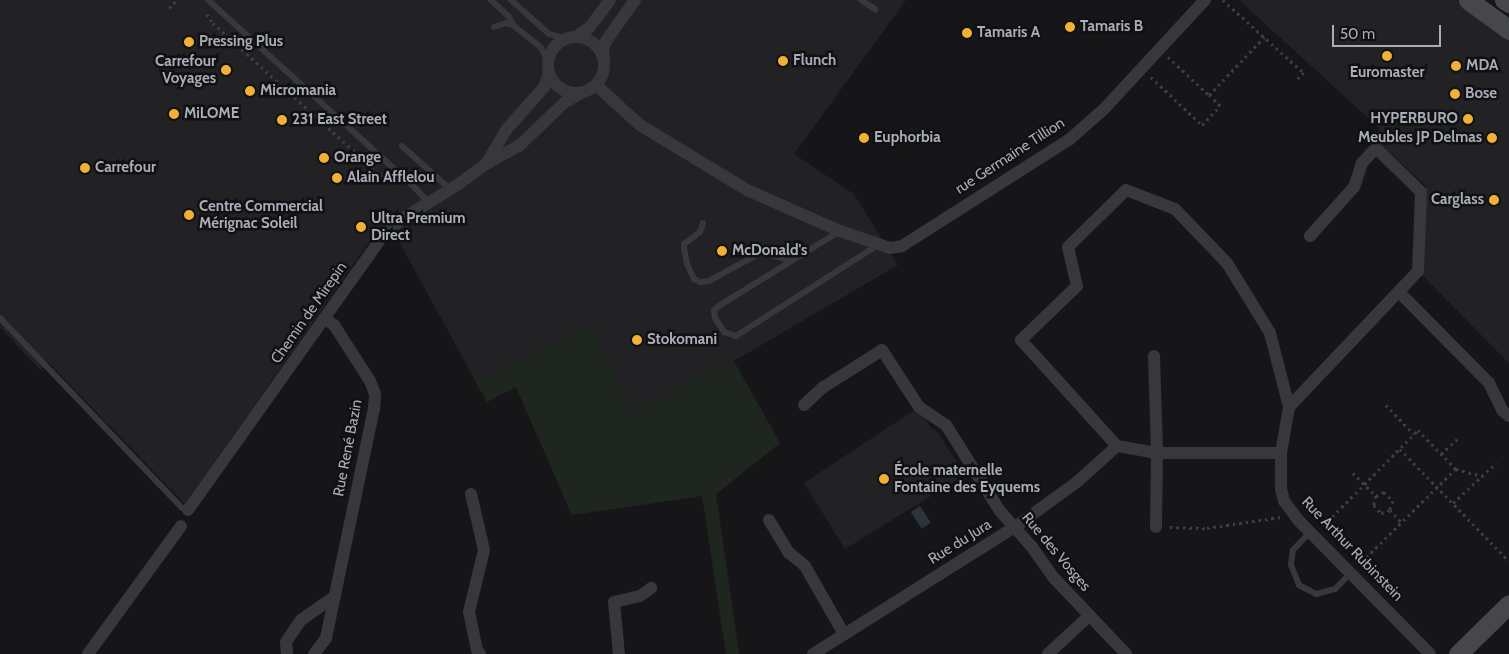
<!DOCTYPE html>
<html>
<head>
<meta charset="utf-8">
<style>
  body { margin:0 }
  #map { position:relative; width:1509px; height:654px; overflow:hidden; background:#161618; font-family:Cabin,sans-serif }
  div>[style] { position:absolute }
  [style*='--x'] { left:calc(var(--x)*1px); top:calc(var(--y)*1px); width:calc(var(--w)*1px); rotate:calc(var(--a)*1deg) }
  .built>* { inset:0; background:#222225 }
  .green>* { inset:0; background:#1e261f }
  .water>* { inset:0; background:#2c353c; transform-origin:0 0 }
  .path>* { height:2.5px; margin-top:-1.25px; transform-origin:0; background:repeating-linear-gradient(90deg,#3d3f44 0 2.5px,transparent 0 6.5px) }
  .service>* { height:6px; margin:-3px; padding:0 3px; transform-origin:3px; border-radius:3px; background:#37383d }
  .minor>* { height:12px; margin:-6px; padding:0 6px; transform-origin:6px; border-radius:6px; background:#37383d }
  .minor>.ring { margin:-6px; padding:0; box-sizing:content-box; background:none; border:12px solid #37383d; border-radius:50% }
  .secondary>* { height:19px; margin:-9.5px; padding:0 9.5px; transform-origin:9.5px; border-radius:9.5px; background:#45474d }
  .tram>* { height:1px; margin:-0.5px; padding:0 0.5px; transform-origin:0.5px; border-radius:0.5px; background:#4a4c52 }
  .dots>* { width:14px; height:14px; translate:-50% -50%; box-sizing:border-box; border:2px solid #111113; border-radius:50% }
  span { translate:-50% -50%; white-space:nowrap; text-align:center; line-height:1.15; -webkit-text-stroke:5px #111113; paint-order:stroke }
  .poi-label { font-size:15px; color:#a8adb8; font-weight:700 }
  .left { translate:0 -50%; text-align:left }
  .right { translate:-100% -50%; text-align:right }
  .street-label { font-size:15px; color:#a8adb8 }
  .scale { position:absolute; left:1332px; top:25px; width:109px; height:22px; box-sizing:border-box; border:2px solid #a8adb8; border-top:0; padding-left:6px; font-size:15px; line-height:18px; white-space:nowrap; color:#a8adb8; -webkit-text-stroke:4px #111113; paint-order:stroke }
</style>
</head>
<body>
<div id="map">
  <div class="built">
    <div style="clip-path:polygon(0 0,906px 0,794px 154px,854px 194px,898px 265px,734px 361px,780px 443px,572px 515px,516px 387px,487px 402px,398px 240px,379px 228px,185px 504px,48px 362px,40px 370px,0 327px)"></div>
    <div style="clip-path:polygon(1239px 0,1457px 0,1509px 37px,1509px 363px,1422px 275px,1426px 186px,1372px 136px,1380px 129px)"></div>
    <div style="clip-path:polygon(913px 411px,925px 418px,932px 429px,936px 430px,965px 475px,845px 549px,804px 483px)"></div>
  </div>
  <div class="green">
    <div style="clip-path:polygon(588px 324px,634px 412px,720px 366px,724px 375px,738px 369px,780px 443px,716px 494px,739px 654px,726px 654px,702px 496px,572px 515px,516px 387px,487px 402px,476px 383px)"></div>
  </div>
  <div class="water">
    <div style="left:920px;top:506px;width:20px;height:11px;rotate:57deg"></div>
  </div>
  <div class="path">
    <div style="--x:1223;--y:0;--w:109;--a:42"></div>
    <div style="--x:1304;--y:73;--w:10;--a:135"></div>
    <div style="--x:169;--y:8;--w:11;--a:-45"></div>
    <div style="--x:207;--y:14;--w:11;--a:56"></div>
    <div style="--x:213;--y:23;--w:227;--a:42.3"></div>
    <div style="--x:381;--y:176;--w:6;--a:-9"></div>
    <div style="--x:1168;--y:57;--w:56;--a:42.8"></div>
    <div style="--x:1151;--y:77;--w:70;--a:43.3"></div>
    <div style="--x:1202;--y:125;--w:26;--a:-47"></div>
    <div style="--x:1220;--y:106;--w:16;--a:-135"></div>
    <div style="--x:1209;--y:95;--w:80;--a:-46.5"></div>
    <div style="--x:1386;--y:405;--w:40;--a:46"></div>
    <div style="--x:1400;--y:449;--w:156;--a:45.8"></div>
    <div style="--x:1441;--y:454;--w:23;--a:-43"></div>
    <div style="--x:1456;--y:469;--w:27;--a:15"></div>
    <div style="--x:1353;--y:473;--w:33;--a:45"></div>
    <div style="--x:1376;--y:496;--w:9;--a:-27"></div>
    <div style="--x:1384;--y:492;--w:13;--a:45"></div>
    <div style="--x:1393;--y:501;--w:9;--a:108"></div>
    <div style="--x:1390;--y:510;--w:18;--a:47"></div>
    <div style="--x:1376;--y:496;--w:9;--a:103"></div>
    <div style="--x:1374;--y:505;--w:11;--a:49"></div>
    <div style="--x:1381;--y:513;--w:9;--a:-18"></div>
    <div style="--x:1453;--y:503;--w:59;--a:-42.9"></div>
    <div style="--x:1323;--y:526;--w:135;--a:-45.3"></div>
    <div style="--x:1418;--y:430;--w:54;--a:45.7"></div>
    <div style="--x:1456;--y:469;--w:136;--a:135.3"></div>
    <div style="--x:1170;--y:527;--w:37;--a:2"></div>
    <div style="--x:1207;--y:528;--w:75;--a:-8.5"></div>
  </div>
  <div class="service">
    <div style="--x:208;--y:0;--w:280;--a:42.2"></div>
    <div style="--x:415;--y:188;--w:19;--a:47"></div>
    <div style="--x:491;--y:0;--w:25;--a:43"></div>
    <div style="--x:509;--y:17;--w:9;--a:63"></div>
    <div style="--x:513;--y:25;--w:36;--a:39"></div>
    <div style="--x:541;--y:48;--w:16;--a:63"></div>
    <div style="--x:511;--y:0;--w:51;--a:41.8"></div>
    <div style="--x:549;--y:34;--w:19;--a:16"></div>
    <div style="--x:861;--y:0;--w:17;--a:33"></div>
    <div style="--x:494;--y:27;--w:13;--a:-18"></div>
    <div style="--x:506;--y:23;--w:7;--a:16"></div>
    <div style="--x:402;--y:146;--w:64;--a:41.9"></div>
    <div style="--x:703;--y:223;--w:9;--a:108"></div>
    <div style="--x:700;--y:232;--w:20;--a:143"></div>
    <div style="--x:684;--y:244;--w:4;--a:90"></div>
    <div style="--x:684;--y:248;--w:16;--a:79"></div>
    <div style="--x:687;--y:264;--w:17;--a:65"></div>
    <div style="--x:694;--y:279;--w:7;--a:27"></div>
    <div style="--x:700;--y:282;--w:9;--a:-6"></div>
    <div style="--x:709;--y:281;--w:60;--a:-28.7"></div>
    <div style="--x:762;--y:252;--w:30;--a:17"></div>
    <div style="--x:840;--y:231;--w:141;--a:148.3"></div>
    <div style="--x:720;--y:305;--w:8;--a:140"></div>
    <div style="--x:714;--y:310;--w:8;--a:83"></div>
    <div style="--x:715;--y:318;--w:17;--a:57"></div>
    <div style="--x:724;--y:332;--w:13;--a:18"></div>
    <div style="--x:736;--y:336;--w:169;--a:-32.7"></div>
    <div style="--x:0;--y:318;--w:263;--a:46.2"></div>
    <div style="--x:182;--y:508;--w:6;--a:18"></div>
    <div style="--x:1310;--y:532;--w:25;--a:133"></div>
    <div style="--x:1293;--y:550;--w:15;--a:98"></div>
    <div style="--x:1291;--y:565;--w:22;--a:68"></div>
    <div style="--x:1299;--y:585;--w:19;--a:28"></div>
    <div style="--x:1316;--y:594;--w:20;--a:-15"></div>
    <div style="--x:1335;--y:589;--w:23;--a:-45"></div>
  </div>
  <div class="minor">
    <div style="--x:575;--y:37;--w:17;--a:-33"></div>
    <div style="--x:589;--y:28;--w:35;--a:-53"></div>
    <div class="ring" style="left:548px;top:37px;width:44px;height:44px"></div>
    <div style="--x:604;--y:59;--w:10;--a:-96"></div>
    <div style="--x:603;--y:49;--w:9;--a:-69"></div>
    <div style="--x:606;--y:41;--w:50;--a:-54.7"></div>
    <div style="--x:596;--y:85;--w:59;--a:42.3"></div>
    <div style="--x:640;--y:125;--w:125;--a:31.3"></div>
    <div style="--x:747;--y:190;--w:102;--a:23.8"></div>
    <div style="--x:840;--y:231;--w:53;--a:18.8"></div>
    <div style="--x:890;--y:248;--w:12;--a:-9"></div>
    <div style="--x:902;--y:246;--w:199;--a:-32.5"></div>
    <div style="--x:1070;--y:139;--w:45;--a:-41.4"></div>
    <div style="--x:1104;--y:109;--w:149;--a:-47.2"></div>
    <div style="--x:487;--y:162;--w:39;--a:-59"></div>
    <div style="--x:507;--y:129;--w:56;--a:-48.6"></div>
    <div style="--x:544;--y:87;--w:15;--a:-70"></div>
    <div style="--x:1399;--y:292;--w:128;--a:45.3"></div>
    <div style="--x:1489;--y:383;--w:30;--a:64"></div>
    <div style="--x:1502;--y:410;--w:9;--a:41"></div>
    <div style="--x:1154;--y:356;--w:97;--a:88.2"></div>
    <div style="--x:1157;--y:453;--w:74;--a:90.8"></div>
    <div style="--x:804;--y:405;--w:25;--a:-43"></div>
    <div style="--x:822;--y:388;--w:71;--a:-32.3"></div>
    <div style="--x:882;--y:350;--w:68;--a:57"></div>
    <div style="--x:919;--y:407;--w:32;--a:34"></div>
    <div style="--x:946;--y:425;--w:102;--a:57.9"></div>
    <div style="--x:1000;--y:511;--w:48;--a:48.4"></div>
    <div style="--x:1032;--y:547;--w:38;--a:55"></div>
    <div style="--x:1054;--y:578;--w:105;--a:46.5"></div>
    <div style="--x:1289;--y:407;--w:187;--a:-46.5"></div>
    <div style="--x:1418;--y:271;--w:79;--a:-87.8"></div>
    <div style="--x:1421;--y:192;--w:63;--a:-135.6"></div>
    <div style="--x:1376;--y:148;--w:21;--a:133"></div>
    <div style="--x:1362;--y:163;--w:25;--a:108"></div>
    <div style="--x:1354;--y:187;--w:66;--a:131.9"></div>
    <div style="--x:1281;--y:453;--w:124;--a:180"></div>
    <div style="--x:1157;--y:453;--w:41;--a:-170.1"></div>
    <div style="--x:1117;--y:446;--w:143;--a:-132.2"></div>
    <div style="--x:1021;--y:340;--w:78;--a:-44"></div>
    <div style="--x:1077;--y:286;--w:40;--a:-103"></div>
    <div style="--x:1068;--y:247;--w:81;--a:-44.5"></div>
    <div style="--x:1126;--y:190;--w:53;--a:21.2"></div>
    <div style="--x:1175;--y:209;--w:75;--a:46.1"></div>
    <div style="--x:1227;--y:263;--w:82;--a:58.4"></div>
    <div style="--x:1270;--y:333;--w:76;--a:75.6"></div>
    <div style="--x:1289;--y:407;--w:47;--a:99.9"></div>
    <div style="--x:1281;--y:453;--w:36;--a:90"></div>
    <div style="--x:1281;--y:489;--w:12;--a:76"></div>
    <div style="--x:1284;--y:501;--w:26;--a:53"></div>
    <div style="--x:1300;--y:522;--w:185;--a:45.4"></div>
    <div style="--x:471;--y:494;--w:57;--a:76.9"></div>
    <div style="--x:484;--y:550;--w:64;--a:103.6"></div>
    <div style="--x:469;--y:612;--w:39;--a:78"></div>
    <div style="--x:477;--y:650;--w:5;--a:53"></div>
    <div style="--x:188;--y:510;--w:340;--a:-54.6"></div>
    <div style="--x:385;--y:233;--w:22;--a:-39"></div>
    <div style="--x:402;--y:219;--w:67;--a:-31.6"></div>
    <div style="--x:459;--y:184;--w:34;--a:-37"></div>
    <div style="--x:486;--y:164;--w:38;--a:-29"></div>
    <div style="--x:519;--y:146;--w:64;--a:-43.7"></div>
    <div style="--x:565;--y:102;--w:18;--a:-29"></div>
    <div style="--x:769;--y:520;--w:37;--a:59"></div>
    <div style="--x:788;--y:552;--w:22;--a:39"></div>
    <div style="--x:805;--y:566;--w:78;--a:60.2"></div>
    <div style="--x:88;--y:654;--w:158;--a:-54"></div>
    <div style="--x:287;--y:654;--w:12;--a:-95"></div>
    <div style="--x:286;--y:642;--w:27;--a:-56"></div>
    <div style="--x:301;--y:620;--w:39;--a:-35"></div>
    <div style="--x:314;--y:654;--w:20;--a:-53"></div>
    <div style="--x:326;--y:638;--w:234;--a:-78.2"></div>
    <div style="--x:374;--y:409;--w:15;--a:-86"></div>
    <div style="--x:375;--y:394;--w:14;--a:-111"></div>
    <div style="--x:370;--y:381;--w:67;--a:-122.7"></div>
    <div style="--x:334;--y:325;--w:11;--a:-146"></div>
    <div style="--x:619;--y:654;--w:52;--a:-95.5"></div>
    <div style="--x:614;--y:602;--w:27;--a:-13"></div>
    <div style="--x:640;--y:596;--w:14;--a:-36"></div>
    <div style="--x:813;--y:654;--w:239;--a:-32.2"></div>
    <div style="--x:1015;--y:527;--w:77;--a:-36"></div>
    <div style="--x:1077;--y:482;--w:54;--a:-42"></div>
    <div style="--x:1048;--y:654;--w:56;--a:-42.8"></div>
  </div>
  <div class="secondary">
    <div style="--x:1468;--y:0;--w:51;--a:36.2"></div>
    <div style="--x:1504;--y:0;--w:6;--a:31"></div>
    <div style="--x:1458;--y:654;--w:71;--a:-44.4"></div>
  </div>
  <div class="tram">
    <div style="--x:1483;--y:0;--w:32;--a:35"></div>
  </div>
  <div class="dots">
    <div style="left:1070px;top:27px;background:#f2b134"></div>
    <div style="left:967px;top:33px;background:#f2b134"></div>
    <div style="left:189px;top:42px;background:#f2b134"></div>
    <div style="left:1387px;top:56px;background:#f2b134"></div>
    <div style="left:783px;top:61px;background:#f2b134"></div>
    <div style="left:1456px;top:66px;background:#f2b134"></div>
    <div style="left:226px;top:70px;background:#f2b134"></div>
    <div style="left:250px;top:91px;background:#f2b134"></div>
    <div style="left:1455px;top:94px;background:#f2b134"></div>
    <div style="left:174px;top:114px;background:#f2b134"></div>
    <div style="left:1468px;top:119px;background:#f2b134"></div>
    <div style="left:282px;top:120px;background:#f2b134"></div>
    <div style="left:864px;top:138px;background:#f2b134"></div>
    <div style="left:1492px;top:138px;background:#f2b134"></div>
    <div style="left:324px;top:158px;background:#f2b134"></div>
    <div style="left:85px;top:168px;background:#f2b134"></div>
    <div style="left:337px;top:178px;background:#f2b134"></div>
    <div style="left:1494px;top:200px;background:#f2b134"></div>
    <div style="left:189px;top:215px;background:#f2b134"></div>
    <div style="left:361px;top:227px;background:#f2b134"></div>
    <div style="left:722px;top:251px;background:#f2b134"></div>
    <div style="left:637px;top:340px;background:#f2b134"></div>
    <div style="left:884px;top:479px;background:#f2b134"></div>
  </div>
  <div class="poi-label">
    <span class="left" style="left:1080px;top:27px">Tamaris B</span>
    <span class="left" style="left:977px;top:33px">Tamaris A</span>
    <span class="left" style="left:199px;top:42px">Pressing Plus</span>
    <span class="right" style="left:216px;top:70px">Carrefour<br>Voyages</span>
    <span class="left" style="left:793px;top:61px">Flunch</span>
    <span class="left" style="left:1466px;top:66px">MDA</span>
    <span style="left:1387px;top:73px">Euromaster</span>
    <span class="left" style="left:260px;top:91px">Micromania</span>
    <span class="left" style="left:1465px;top:94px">Bose</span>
    <span class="left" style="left:184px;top:114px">MiLOME</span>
    <span class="right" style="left:1458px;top:119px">HYPERBURO</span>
    <span class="left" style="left:292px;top:120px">231 East Street</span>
    <span class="left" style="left:874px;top:138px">Euphorbia</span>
    <span class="right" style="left:1482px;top:138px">Meubles JP Delmas</span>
    <span class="left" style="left:334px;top:158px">Orange</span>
    <span class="left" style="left:95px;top:168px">Carrefour</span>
    <span class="left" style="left:347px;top:178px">Alain Afflelou</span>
    <span class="right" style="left:1484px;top:200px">Carglass</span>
    <span class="left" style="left:199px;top:215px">Centre Commercial<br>Mérignac Soleil</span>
    <span class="left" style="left:371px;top:227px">Ultra Premium<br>Direct</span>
    <span class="left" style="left:732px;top:251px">McDonald's</span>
    <span class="left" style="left:647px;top:340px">Stokomani</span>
    <span class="left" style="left:894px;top:479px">École maternelle<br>Fontaine des Eyquems</span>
  </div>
  <div class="street-label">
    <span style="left:1010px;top:156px;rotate:-33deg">rue Germaine Tillion</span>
    <span style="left:309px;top:313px;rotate:-55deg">Chemin de Mirepin</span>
    <span style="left:348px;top:448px;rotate:-79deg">Rue René Bazin</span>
    <span style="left:960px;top:542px;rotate:-32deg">Rue du Jura</span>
    <span style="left:1352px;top:549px;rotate:46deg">Rue Arthur Rubinstein</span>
    <span style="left:1056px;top:552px;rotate:50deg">Rue des Vosges</span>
  </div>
  <div class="scale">50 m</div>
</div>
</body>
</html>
